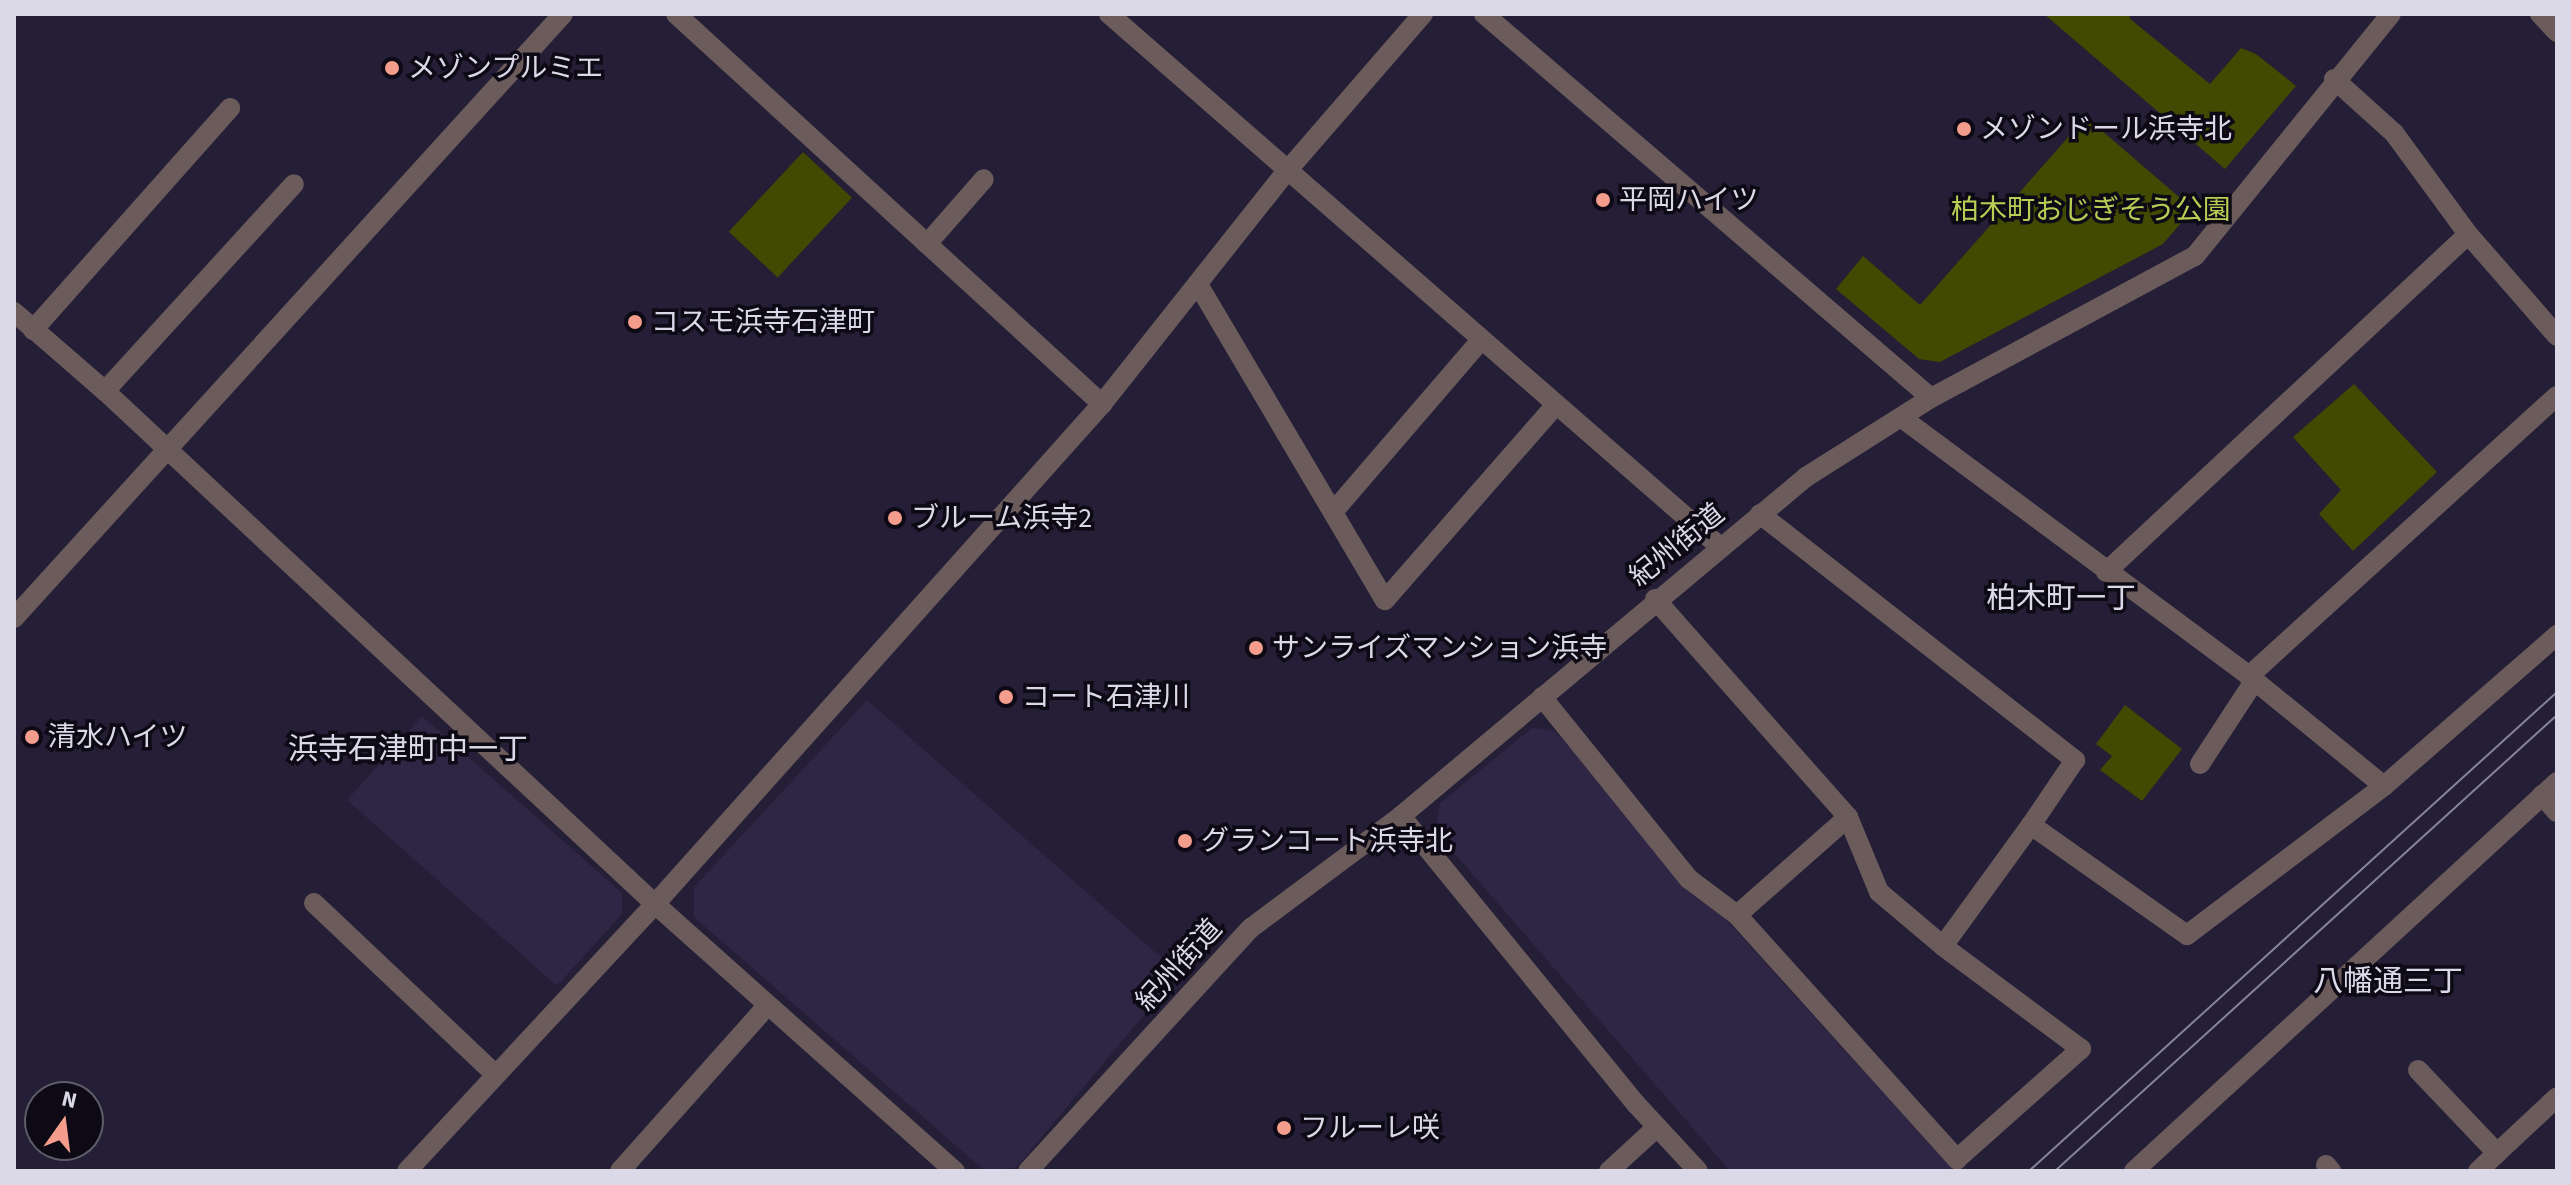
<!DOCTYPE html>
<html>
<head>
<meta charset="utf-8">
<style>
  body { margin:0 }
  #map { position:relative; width:2571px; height:1185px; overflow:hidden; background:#241e36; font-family:"Source Sans 3","Noto Sans JP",sans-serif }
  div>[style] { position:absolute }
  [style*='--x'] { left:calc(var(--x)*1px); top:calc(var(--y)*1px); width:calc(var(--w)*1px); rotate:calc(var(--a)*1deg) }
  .built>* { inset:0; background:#2e2644 }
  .green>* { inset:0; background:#404a00; transform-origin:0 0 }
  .service>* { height:20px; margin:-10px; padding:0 10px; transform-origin:10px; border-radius:10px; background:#6b5b5b }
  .minor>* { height:20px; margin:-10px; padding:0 10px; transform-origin:10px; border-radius:10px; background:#6b5b5b }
  .tram>* { height:2px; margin:-1px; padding:0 1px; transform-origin:1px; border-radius:1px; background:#888497 }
  .dots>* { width:22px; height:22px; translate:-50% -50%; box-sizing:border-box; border:4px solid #0d0a15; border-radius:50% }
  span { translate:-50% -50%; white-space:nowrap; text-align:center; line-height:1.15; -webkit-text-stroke:7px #0d0a15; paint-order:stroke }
  .poi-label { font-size:28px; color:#dbd8e8 }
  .left { translate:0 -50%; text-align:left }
  .park-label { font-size:28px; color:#b9cd55 }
  .street-label { font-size:28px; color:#dbd8e8 }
  .neighbourhood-label { font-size:30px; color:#dbd8e8 }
  .frame { position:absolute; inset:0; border:16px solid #dbd8e8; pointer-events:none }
  .north { position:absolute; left:24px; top:1081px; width:80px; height:80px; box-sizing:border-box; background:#0d0a15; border:2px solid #5f5c69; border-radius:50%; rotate:14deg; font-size:22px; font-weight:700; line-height:32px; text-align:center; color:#dbd8e8 }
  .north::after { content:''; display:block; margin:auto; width:28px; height:36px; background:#f49d8c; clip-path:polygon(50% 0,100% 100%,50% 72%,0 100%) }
</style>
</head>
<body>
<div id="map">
  <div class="built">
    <div style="clip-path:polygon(867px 700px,1179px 973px,1016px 1168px,985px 1171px,694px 917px,694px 887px)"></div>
    <div style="clip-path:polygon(422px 716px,622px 893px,622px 914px,557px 986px,347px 800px)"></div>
    <div style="clip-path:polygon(1532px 728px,1555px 731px,1954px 1171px,1730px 1171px,1436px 832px,1440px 803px)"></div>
  </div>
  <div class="green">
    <div style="clip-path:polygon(2044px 14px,2132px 14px,2129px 18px,2210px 84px,2241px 48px,2256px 54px,2296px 86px,2225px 169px)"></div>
    <div style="clip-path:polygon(2086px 117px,2193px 209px,2163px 244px,1940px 362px,1919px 359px,1836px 289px,1863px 256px,1920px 305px)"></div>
    <div style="left:803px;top:152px;width:67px;height:109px;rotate:43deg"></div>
    <div style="clip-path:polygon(2354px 384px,2437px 472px,2353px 551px,2319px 514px,2341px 490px,2293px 437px)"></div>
    <div style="clip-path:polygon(2125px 705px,2182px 749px,2142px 801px,2100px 770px,2112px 756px,2096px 744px)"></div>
  </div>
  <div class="service">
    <div style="--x:927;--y:244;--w:86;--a:-48.8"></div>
    <div style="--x:1333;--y:512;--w:227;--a:-49.3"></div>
    <div style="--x:2200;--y:764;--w:100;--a:-56.8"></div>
    <div style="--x:314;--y:903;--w:250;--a:43.4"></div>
    <div style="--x:2418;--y:1070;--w:115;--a:46.4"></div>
    <div style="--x:2326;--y:1165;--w:8;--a:50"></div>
    <div style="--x:1609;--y:1171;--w:65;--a:-42.5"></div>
  </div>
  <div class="minor">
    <div style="--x:676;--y:14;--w:578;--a:42.47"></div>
    <div style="--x:1109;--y:14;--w:809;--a:41.09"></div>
    <div style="--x:1484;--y:14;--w:589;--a:40.66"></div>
    <div style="--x:2540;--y:14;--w:25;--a:47"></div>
    <div style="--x:2334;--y:79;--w:81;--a:42"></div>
    <div style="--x:2394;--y:133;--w:125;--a:53.8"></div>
    <div style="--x:2468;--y:234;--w:135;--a:48.9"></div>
    <div style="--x:1199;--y:286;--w:365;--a:59.4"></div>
    <div style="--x:1385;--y:600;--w:259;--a:-48.8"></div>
    <div style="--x:14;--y:312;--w:121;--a:41"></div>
    <div style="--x:105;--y:391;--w:752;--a:43.01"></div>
    <div style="--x:655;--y:904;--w:402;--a:41.7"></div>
    <div style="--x:33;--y:330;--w:297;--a:-48.4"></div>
    <div style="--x:105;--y:391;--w:280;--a:-47.6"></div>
    <div style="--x:1902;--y:418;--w:432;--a:36.6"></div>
    <div style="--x:2249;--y:676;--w:174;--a:39.2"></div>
    <div style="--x:1760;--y:514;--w:400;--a:38"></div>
    <div style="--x:2075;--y:760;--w:78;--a:124.1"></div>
    <div style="--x:2106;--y:572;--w:495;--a:-43"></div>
    <div style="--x:1655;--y:599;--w:291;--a:48.5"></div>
    <div style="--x:1848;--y:817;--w:81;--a:67.5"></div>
    <div style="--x:1879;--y:892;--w:84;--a:40.2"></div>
    <div style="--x:1943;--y:946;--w:150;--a:-54"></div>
    <div style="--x:2031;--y:825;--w:191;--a:35.2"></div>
    <div style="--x:2187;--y:935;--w:247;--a:-37.1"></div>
    <div style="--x:2384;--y:786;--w:230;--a:-41.1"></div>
    <div style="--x:14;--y:618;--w:816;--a:-47.73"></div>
    <div style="--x:2249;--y:676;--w:416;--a:-42.3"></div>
    <div style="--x:1542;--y:697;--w:234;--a:51.1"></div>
    <div style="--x:1689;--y:879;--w:60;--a:36.9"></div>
    <div style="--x:1737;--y:915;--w:329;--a:48"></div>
    <div style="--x:1957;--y:1159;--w:166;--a:-41.6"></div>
    <div style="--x:2081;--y:1049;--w:172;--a:-143.3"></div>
    <div style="--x:2542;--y:795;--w:23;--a:49"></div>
    <div style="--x:1401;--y:816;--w:372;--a:50.8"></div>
    <div style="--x:1636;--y:1104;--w:91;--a:47.2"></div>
    <div style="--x:1737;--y:915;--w:148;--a:-41.4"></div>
    <div style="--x:407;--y:1171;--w:364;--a:-47.1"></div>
    <div style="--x:655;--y:904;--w:671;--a:-48.2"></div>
    <div style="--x:1102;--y:404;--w:298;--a:-51.6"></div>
    <div style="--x:1287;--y:171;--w:208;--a:-49.1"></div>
    <div style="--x:620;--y:1171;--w:222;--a:-48.3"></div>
    <div style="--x:1028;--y:1171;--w:330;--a:-47.5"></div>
    <div style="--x:1251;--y:928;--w:187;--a:-36.7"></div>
    <div style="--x:1401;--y:816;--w:528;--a:-39.93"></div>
    <div style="--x:1806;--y:477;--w:148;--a:-32.3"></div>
    <div style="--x:1931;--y:398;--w:300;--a:-28.3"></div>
    <div style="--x:2195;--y:256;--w:311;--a:-51"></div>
    <div style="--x:2134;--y:1171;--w:575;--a:-42.6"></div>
    <div style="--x:2478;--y:1171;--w:108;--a:-43.1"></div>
  </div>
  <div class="tram">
    <div style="--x:2029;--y:1171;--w:713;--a:-42.21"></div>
    <div style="--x:2055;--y:1171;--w:678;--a:-42.25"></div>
  </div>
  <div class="dots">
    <div style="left:392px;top:68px;background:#f49d8c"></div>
    <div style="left:1964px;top:129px;background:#f49d8c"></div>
    <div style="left:1603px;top:200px;background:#f49d8c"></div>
    <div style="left:635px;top:322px;background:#f49d8c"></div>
    <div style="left:895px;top:518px;background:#f49d8c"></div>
    <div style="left:1256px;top:648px;background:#f49d8c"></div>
    <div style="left:1006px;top:697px;background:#f49d8c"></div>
    <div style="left:32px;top:737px;background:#f49d8c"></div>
    <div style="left:1185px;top:841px;background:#f49d8c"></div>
    <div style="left:1284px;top:1128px;background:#f49d8c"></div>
  </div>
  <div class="poi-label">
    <span class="left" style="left:408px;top:68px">メゾンプルミエ</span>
    <span class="left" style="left:1980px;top:129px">メゾンドール浜寺北</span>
    <span class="left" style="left:1619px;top:200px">平岡ハイツ</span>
    <span class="left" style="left:651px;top:322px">コスモ浜寺石津町</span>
    <span class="left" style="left:911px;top:518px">ブルーム浜寺2</span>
    <span class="left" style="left:1272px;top:648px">サンライズマンション浜寺</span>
    <span class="left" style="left:1022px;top:697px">コート石津川</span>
    <span class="left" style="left:48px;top:737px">清水ハイツ</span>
    <span class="left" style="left:1201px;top:841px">グランコート浜寺北</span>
    <span class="left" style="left:1300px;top:1128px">フルーレ咲</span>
  </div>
  <div class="park-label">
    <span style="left:2091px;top:210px">柏木町おじぎそう公園</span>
  </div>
  <div class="street-label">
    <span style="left:1677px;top:545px;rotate:-39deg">紀州街道</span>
    <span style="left:1179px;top:965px;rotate:-48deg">紀州街道</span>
  </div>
  <div class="neighbourhood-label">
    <span style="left:2061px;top:599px">柏木町一丁</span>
    <span style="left:408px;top:750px">浜寺石津町中一丁</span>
    <span style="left:2388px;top:982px">八幡通三丁</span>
  </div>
  <div class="frame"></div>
  <div class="north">N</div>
</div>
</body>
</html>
